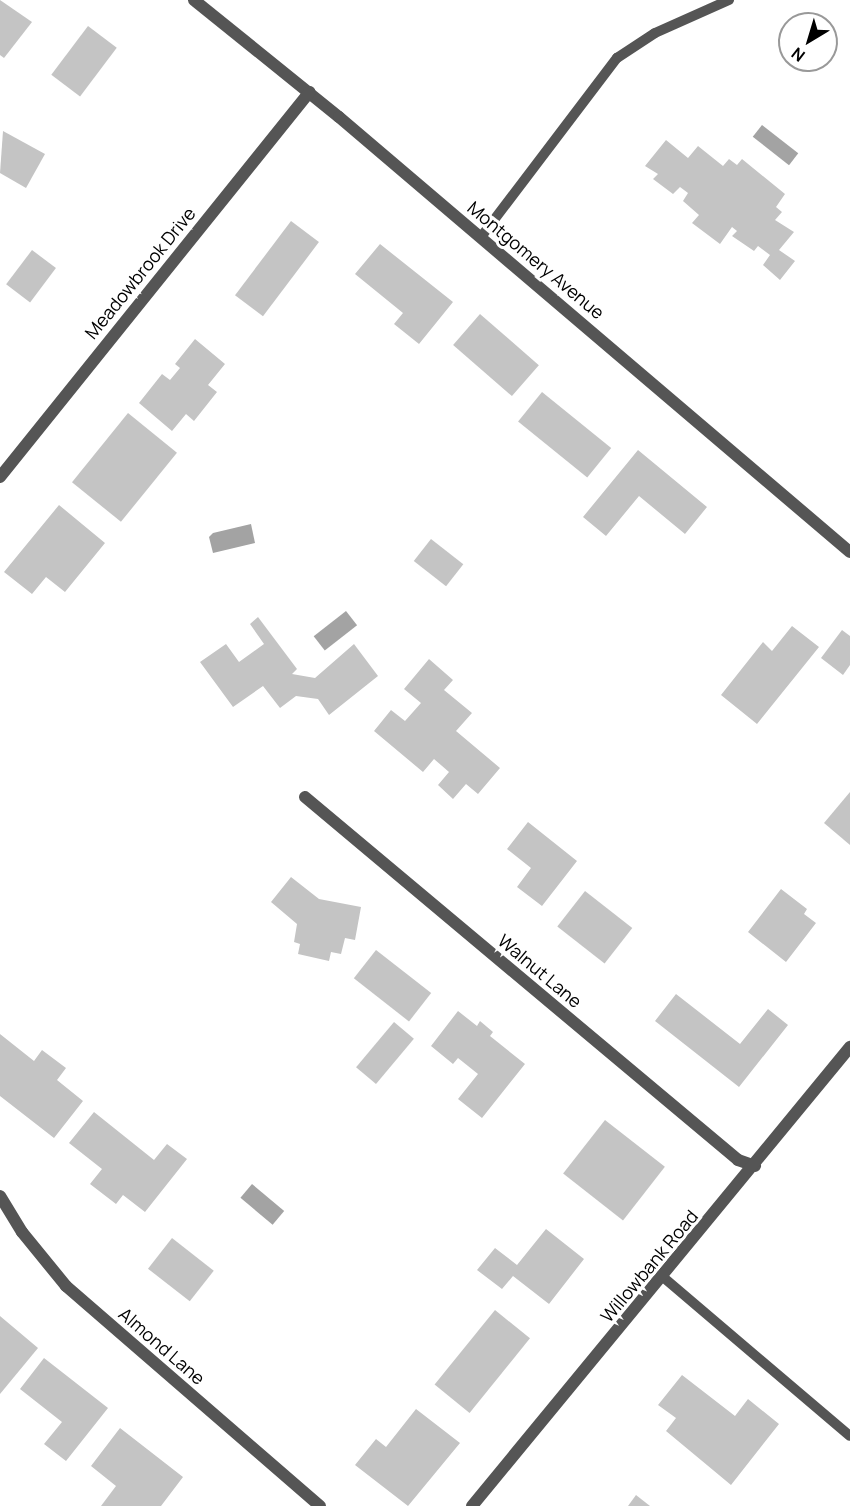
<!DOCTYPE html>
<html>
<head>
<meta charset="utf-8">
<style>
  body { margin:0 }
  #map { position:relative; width:850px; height:1506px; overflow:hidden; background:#fff; font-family:Manrope,sans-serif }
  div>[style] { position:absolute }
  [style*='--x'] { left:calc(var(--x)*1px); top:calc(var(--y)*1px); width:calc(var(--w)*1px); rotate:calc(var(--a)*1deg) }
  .water>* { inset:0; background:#a3a3a3; transform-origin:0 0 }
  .building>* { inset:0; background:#c4c4c4; transform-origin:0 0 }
  .service>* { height:10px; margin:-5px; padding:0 5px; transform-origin:5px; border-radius:5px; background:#555 }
  .minor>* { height:12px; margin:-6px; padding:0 6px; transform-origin:6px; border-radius:6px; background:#555 }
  span { translate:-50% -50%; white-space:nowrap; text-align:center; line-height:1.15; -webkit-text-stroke:6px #fff; paint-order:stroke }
  .street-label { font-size:18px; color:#000 }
  .north { position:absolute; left:778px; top:12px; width:60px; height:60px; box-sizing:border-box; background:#fff; border:2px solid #999; border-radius:50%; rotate:218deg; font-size:16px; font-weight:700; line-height:24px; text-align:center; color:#000 }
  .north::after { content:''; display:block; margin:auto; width:21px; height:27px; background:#000; clip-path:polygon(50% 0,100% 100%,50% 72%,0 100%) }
</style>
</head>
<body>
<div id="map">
  <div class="water">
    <div style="left:762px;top:125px;width:46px;height:15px;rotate:38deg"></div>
    <div style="clip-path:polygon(251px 524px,255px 543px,213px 553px,209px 537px,213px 533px)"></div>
    <div style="left:346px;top:611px;width:18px;height:41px;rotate:52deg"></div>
    <div style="left:252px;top:1184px;width:42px;height:18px;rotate:40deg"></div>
  </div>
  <div class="building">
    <div style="clip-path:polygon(0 0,32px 22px,4px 58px,0 55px)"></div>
    <div style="left:88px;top:26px;width:36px;height:61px;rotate:37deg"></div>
    <div style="clip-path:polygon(3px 131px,45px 154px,26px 188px,0 173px)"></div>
    <div style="clip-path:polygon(666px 140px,688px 158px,698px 146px,723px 166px,729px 159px,737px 165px,742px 159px,785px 194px,776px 207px,782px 212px,775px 220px,794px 232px,779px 250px,795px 261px,780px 280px,763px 265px,770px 255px,758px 246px,754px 251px,732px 236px,737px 231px,732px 227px,720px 244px,692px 223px,699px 215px,683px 201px,688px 193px,680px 187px,673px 194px,653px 179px,658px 174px,645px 166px)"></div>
    <div style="left:291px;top:221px;width:35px;height:93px;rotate:37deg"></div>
    <div style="clip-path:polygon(380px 244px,453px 302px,419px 344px,394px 324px,403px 313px,355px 274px)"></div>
    <div style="left:32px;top:250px;width:30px;height:43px;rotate:37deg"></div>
    <div style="left:480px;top:314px;width:78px;height:41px;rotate:41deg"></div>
    <div style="clip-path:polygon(195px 339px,225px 364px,208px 385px,217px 392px,194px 421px,186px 414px,172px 431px,139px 403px,162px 374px,170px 380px,180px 368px,175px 364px)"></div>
    <div style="left:542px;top:392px;width:89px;height:38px;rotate:39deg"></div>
    <div style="left:128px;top:413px;width:63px;height:89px;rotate:39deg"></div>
    <div style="clip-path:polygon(638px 450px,707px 507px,685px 534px,639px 496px,606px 536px,583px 517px)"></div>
    <div style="clip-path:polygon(59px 505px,105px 543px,65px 592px,46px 577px,32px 594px,4px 572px)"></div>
    <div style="left:431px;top:539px;width:41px;height:28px;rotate:38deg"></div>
    <div style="clip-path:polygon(258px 617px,297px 669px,292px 674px,315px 678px,354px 644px,378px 676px,329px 715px,318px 699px,296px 696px,280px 708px,263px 686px,233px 707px,200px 662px,226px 644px,239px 662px,264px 644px,250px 624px)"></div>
    <div style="clip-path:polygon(792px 626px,819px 647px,757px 724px,721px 695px,763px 642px,772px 651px)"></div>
    <div style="clip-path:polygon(842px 630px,850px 636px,850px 665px,843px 675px,821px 658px)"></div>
    <div style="clip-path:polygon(429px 659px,453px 680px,444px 690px,472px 713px,456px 731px,500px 768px,478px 794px,466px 784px,453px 799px,438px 785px,449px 772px,434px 759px,423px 772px,374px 731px,391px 710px,405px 721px,421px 703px,404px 689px)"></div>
    <div style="clip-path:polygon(850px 792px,850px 845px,824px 823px)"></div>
    <div style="clip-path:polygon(528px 822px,577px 861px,542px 906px,517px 887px,531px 868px,507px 849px)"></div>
    <div style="clip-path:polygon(291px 877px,319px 899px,361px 907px,355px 940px,345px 938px,341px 954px,331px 952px,329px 961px,298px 954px,300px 944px,294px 942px,297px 924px,271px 902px)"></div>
    <div style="clip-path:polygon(781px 889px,807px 909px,804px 914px,816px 923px,786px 962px,748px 932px)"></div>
    <div style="left:585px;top:891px;width:60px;height:45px;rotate:38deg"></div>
    <div style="left:376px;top:950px;width:70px;height:36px;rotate:38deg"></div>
    <div style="clip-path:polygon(676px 994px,740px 1044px,768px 1009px,788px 1025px,739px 1087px,655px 1021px)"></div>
    <div style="clip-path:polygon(458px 1011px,477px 1026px,480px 1021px,493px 1032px,490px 1036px,525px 1064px,482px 1118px,458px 1099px,478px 1074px,458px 1058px,453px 1064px,431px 1046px)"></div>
    <div style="left:394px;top:1022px;width:26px;height:59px;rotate:40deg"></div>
    <div style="clip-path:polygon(0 1034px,34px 1061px,42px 1050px,66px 1068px,57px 1080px,83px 1101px,54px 1138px,0 1096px)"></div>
    <div style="clip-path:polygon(94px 1112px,154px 1160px,167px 1144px,187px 1159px,145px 1212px,123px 1195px,116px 1204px,90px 1184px,102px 1169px,69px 1143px)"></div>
    <div style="left:605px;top:1120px;width:76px;height:68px;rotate:38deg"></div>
    <div style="clip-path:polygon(546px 1229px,584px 1259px,549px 1304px,513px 1276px,502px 1289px,477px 1270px,495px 1248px,517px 1265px)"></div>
    <div style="left:172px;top:1238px;width:53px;height:39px;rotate:38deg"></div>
    <div style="left:495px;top:1310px;width:45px;height:96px;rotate:39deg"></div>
    <div style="clip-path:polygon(0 1316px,38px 1348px,0 1394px)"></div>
    <div style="clip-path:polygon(44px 1358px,108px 1408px,66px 1461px,44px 1444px,62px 1422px,20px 1389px)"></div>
    <div style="clip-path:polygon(682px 1375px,735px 1416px,748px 1399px,779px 1424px,731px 1485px,666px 1431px,676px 1418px,658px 1405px)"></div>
    <div style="clip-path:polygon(416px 1409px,460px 1443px,408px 1506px,355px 1465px,376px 1439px,386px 1447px)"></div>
    <div style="clip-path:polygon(120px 1428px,183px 1477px,161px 1506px,101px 1506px,116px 1486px,91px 1466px)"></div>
    <div style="clip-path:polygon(636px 1495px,650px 1506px,628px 1506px)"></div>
  </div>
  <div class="service">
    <div style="--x:481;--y:237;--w:225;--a:-52.8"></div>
    <div style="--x:617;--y:58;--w:45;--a:-33.3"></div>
    <div style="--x:655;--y:33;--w:81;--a:-24"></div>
    <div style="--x:663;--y:1277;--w:245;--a:40.4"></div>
  </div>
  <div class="minor">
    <div style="--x:194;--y:0;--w:186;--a:38.9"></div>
    <div style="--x:339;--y:117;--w:671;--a:40.41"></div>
    <div style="--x:0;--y:477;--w:494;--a:-51.2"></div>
    <div style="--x:305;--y:797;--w:565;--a:39.97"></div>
    <div style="--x:738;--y:1160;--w:18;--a:19"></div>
    <div style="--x:0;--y:1196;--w:42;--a:58.6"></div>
    <div style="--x:22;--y:1232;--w:70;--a:50.8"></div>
    <div style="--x:66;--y:1286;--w:336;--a:40.9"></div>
    <div style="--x:472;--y:1506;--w:595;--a:-50.53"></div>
  </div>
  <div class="street-label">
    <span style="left:536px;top:260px;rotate:40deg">Montgomery Avenue</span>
    <span style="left:140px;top:273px;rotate:-51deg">Meadowbrook Drive</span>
    <span style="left:540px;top:971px;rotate:40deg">Walnut Lane</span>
    <span style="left:649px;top:1266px;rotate:-50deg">Willowbank Road</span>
    <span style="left:162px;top:1346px;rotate:41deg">Almond Lane</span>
  </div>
  <div class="north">N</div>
</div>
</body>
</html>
